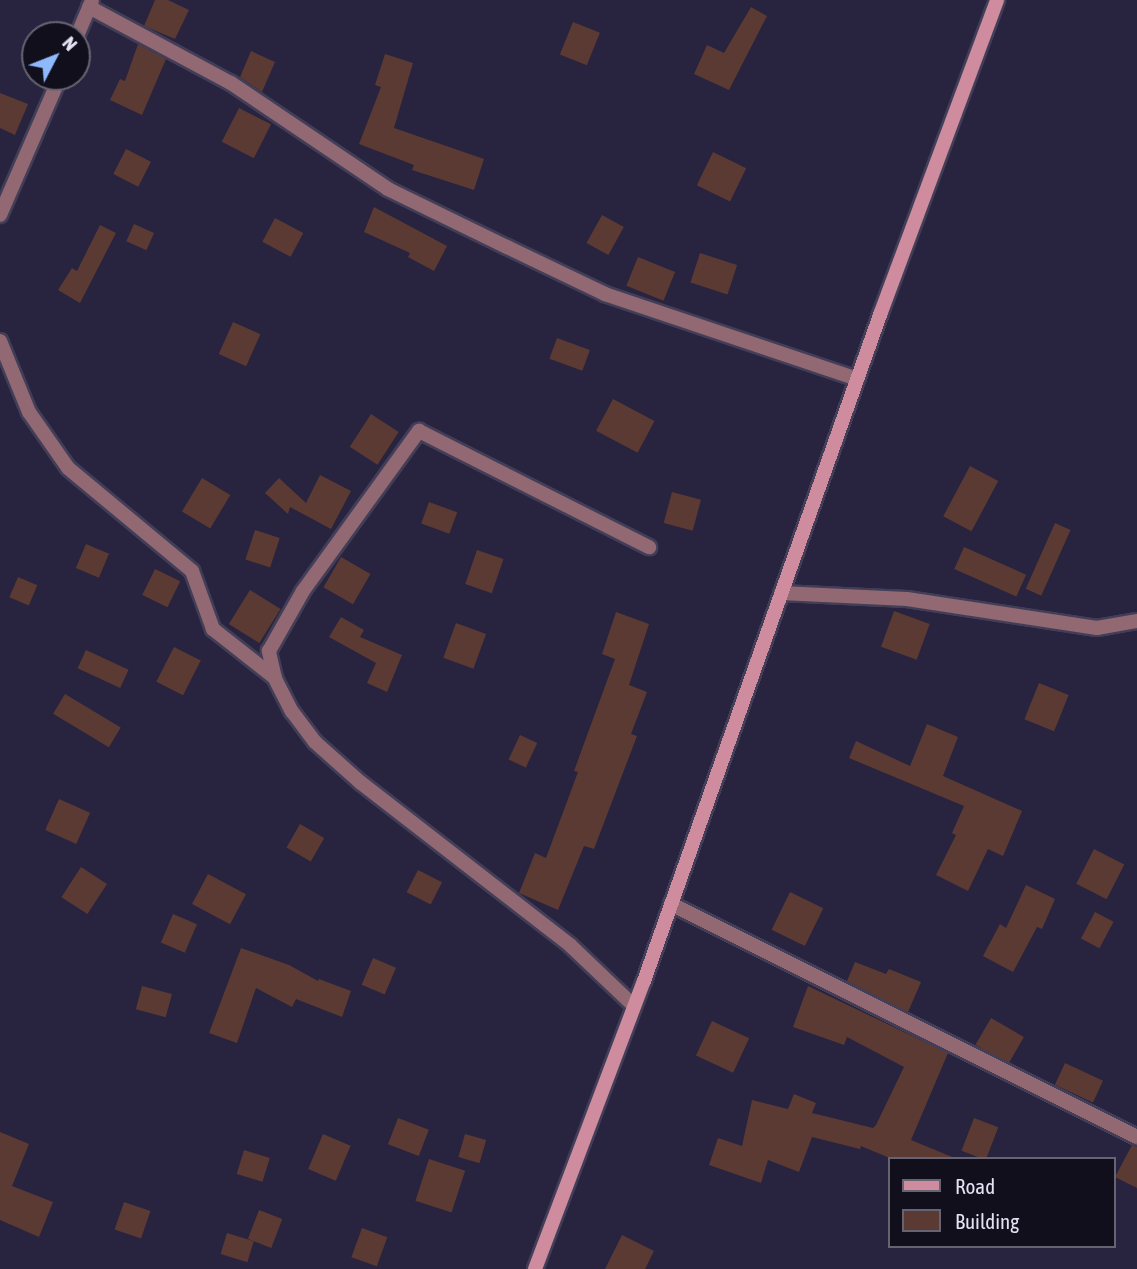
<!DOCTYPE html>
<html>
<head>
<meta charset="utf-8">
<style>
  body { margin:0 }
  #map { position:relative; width:1137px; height:1269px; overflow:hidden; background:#28233e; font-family:"Asap Condensed",sans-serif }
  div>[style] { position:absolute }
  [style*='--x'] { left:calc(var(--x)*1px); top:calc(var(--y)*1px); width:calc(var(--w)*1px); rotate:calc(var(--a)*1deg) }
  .building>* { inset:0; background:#5b3a33; transform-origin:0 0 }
  .roads { filter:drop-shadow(2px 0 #423e58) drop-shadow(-2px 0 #423e58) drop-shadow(0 2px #423e58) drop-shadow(0 -2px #423e58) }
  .minor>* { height:14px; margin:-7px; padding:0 7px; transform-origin:7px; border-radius:7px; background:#926873 }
  .secondary>* { height:14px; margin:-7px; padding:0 7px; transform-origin:7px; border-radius:7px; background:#ce8c9e }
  span { translate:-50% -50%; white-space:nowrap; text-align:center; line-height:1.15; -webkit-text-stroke:7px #110f1b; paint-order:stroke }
  .legend { position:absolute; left:888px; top:1157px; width:228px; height:91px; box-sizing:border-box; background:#110f1b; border:2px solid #666472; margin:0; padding:9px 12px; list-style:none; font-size:21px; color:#e5e3f5 }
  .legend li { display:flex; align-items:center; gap:14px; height:35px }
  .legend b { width:35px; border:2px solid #666472 }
  .north { position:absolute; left:21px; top:21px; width:70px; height:70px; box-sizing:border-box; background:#110f1b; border:2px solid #666472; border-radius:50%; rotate:48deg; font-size:19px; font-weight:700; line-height:28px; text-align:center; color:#e5e3f5 }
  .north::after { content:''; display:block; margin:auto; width:24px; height:32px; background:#8eb9fd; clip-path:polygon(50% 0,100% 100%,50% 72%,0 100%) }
</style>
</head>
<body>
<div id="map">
  <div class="building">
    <div style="clip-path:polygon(155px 0,168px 0,189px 10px,175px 39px,144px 26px)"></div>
    <div style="clip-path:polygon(751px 7px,767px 16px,729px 90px,694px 74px,707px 45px,724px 53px)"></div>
    <div style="left:573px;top:22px;width:29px;height:35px;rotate:22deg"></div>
    <div style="clip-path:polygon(138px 44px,166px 59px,142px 115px,110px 100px,120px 79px,125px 81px)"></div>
    <div style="clip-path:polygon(251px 51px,275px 62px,262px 92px,240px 77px)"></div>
    <div style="clip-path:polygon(385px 54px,413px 63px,394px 128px,484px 159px,474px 190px,412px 170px,414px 165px,359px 144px,381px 87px,375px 85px)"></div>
    <div style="clip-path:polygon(0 93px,28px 104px,15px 135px,0 128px)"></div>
    <div style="left:239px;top:108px;width:36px;height:38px;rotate:27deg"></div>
    <div style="left:126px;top:149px;width:28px;height:28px;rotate:27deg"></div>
    <div style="left:713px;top:152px;width:37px;height:37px;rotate:26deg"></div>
    <div style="clip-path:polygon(374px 207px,447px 246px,434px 271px,408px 257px,410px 253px,364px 232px)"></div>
    <div style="left:602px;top:215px;width:25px;height:32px;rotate:29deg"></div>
    <div style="left:275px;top:218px;width:32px;height:27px;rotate:28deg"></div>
    <div style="left:134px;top:224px;width:22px;height:19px;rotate:24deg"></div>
    <div style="clip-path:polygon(100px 225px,116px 233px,80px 303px,58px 290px,72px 268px,77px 271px)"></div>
    <div style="left:700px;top:253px;width:39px;height:31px;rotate:18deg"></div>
    <div style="left:638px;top:257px;width:40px;height:31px;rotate:22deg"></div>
    <div style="left:233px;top:322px;width:30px;height:35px;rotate:24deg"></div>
    <div style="left:557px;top:338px;width:35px;height:22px;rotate:20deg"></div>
    <div style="left:613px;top:399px;width:47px;height:36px;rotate:28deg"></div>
    <div style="left:371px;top:414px;width:33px;height:39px;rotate:33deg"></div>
    <div style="left:970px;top:466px;width:32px;height:57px;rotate:28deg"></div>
    <div style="clip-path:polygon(320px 475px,351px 491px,331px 529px,290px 507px,288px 514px,265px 493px,279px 478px,306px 503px)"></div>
    <div style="left:202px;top:478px;width:33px;height:39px;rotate:31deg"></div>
    <div style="left:672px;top:492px;width:30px;height:32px;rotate:15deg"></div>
    <div style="left:429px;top:502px;width:30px;height:23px;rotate:20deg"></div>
    <div style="left:1055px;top:523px;width:17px;height:72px;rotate:24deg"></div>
    <div style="left:255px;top:530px;width:26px;height:31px;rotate:18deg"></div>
    <div style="left:86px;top:544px;width:25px;height:26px;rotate:23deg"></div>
    <div style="left:964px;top:547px;width:68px;height:24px;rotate:24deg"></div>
    <div style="left:477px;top:550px;width:28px;height:36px;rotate:19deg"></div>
    <div style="left:341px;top:557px;width:34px;height:35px;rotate:30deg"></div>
    <div style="left:155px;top:569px;width:28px;height:29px;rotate:26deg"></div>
    <div style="left:18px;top:577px;width:21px;height:22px;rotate:23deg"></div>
    <div style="left:250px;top:590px;width:36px;height:40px;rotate:32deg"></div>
    <div style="left:894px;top:611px;width:38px;height:38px;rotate:20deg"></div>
    <div style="clip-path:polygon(616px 612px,649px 624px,629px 685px,647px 692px,631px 734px,637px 736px,594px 849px,584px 846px,558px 910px,519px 893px,535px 853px,546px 858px,578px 772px,574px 771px,615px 659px,602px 654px)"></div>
    <div style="clip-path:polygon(341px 617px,364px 630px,360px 637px,402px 655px,387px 692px,367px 683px,376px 663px,329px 637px)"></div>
    <div style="left:456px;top:623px;width:32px;height:37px;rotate:20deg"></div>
    <div style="left:174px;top:647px;width:30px;height:39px;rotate:27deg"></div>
    <div style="left:86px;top:650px;width:47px;height:20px;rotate:25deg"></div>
    <div style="left:1039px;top:683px;width:32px;height:39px;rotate:22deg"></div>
    <div style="left:65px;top:694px;width:65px;height:23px;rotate:31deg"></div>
    <div style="clip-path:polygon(927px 724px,958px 737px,943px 776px,1022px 811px,1003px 856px,988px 849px,968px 891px,936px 875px,956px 835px,952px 833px,964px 806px,849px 758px,856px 741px,910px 766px)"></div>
    <div style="left:520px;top:735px;width:19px;height:27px;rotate:25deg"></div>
    <div style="left:59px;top:799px;width:34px;height:34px;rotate:24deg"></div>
    <div style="left:300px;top:824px;width:28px;height:27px;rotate:30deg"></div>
    <div style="left:1094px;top:849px;width:34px;height:39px;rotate:27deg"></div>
    <div style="left:81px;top:867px;width:31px;height:36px;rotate:33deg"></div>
    <div style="left:418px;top:870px;width:27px;height:25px;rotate:27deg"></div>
    <div style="left:208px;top:874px;width:43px;height:34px;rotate:28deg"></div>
    <div style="clip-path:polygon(1026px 885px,1055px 899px,1042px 929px,1037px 927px,1013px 972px,983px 956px,1000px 924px,1006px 928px)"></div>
    <div style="left:790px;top:892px;width:37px;height:42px;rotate:26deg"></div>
    <div style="left:1095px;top:912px;width:21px;height:30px;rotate:28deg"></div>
    <div style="left:173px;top:914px;width:26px;height:31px;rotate:23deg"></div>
    <div style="clip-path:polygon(241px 948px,289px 965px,318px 981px,319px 979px,351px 991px,342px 1017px,296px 999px,292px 1007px,256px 988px,237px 1043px,209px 1033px)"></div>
    <div style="left:373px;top:958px;width:25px;height:29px;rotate:23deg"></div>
    <div style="clip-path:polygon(855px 962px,886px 974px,889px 969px,921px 982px,908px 1012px,847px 981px)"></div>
    <div style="left:142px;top:986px;width:31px;height:24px;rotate:15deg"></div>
    <div style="clip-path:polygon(808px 986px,948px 1053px,911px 1140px,957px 1159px,892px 1159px,861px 1146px,860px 1149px,812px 1137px,799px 1172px,768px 1160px,761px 1183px,709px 1165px,718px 1138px,742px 1146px,752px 1100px,788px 1109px,794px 1094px,816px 1103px,812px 1113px,873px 1128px,876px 1125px,904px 1067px,847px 1037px,844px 1045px,793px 1027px)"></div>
    <div style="left:991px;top:1018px;width:38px;height:31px;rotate:30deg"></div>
    <div style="left:712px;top:1021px;width:41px;height:38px;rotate:25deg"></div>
    <div style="left:1065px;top:1063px;width:42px;height:24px;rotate:25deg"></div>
    <div style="left:398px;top:1118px;width:33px;height:28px;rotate:21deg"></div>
    <div style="left:974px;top:1118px;width:26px;height:35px;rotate:21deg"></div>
    <div style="clip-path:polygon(0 1132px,29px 1144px,12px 1186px,53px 1202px,39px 1237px,0 1220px)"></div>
    <div style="left:323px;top:1134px;width:30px;height:38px;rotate:23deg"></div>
    <div style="left:465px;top:1134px;width:22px;height:24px;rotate:16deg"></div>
    <div style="clip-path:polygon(1132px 1145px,1137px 1147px,1137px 1188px,1115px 1177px)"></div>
    <div style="left:244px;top:1150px;width:27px;height:25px;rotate:17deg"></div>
    <div style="left:429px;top:1159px;width:38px;height:44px;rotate:18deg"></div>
    <div style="left:124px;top:1202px;width:28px;height:29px;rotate:19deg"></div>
    <div style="left:259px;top:1210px;width:25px;height:31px;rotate:21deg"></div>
    <div style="left:362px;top:1228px;width:27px;height:31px;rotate:20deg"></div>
    <div style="left:227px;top:1233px;width:28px;height:22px;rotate:17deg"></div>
    <div style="clip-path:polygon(622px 1235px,654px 1251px,645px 1269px,605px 1269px)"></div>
  </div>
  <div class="roads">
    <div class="minor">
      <div style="--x:89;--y:7;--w:161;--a:28.2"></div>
      <div style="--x:231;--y:83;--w:189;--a:34"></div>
      <div style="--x:388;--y:189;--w:132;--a:26"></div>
      <div style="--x:507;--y:247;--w:109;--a:25.6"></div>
      <div style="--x:605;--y:294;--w:266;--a:18.6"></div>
      <div style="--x:77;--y:36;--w:38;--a:-67"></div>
      <div style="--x:0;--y:215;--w:150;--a:-66.5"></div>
      <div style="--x:0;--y:341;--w:77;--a:67.8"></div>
      <div style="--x:29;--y:412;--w:68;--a:55.1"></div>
      <div style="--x:68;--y:468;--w:161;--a:39.7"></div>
      <div style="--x:192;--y:571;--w:62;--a:70.1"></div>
      <div style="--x:213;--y:629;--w:79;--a:38.3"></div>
      <div style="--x:781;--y:593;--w:126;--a:2.7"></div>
      <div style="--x:907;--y:599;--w:192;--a:8.7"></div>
      <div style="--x:1097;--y:628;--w:41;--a:-9.9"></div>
      <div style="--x:671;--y:904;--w:521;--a:26.57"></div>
      <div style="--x:634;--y:1006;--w:88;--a:-136.4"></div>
      <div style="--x:570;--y:945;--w:264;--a:-142.2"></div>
      <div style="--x:361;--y:783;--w:62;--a:-138.3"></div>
      <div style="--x:315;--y:742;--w:38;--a:-127"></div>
      <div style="--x:292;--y:712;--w:38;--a:-117"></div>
      <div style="--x:275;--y:678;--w:28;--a:-103"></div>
      <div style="--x:269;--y:651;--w:69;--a:-60.5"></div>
      <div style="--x:303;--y:591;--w:198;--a:-54.1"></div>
      <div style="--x:419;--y:431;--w:258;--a:26.8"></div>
    </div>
    <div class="secondary">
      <div style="--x:535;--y:1269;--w:308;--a:-69.3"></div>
      <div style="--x:644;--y:981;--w:707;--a:-70.49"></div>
      <div style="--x:880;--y:315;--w:336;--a:-69.6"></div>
    </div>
  </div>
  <ul class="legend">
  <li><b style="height:9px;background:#ce8c9e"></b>Road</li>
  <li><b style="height:19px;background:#5b3a33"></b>Building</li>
  </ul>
  <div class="north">N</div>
</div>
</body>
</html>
